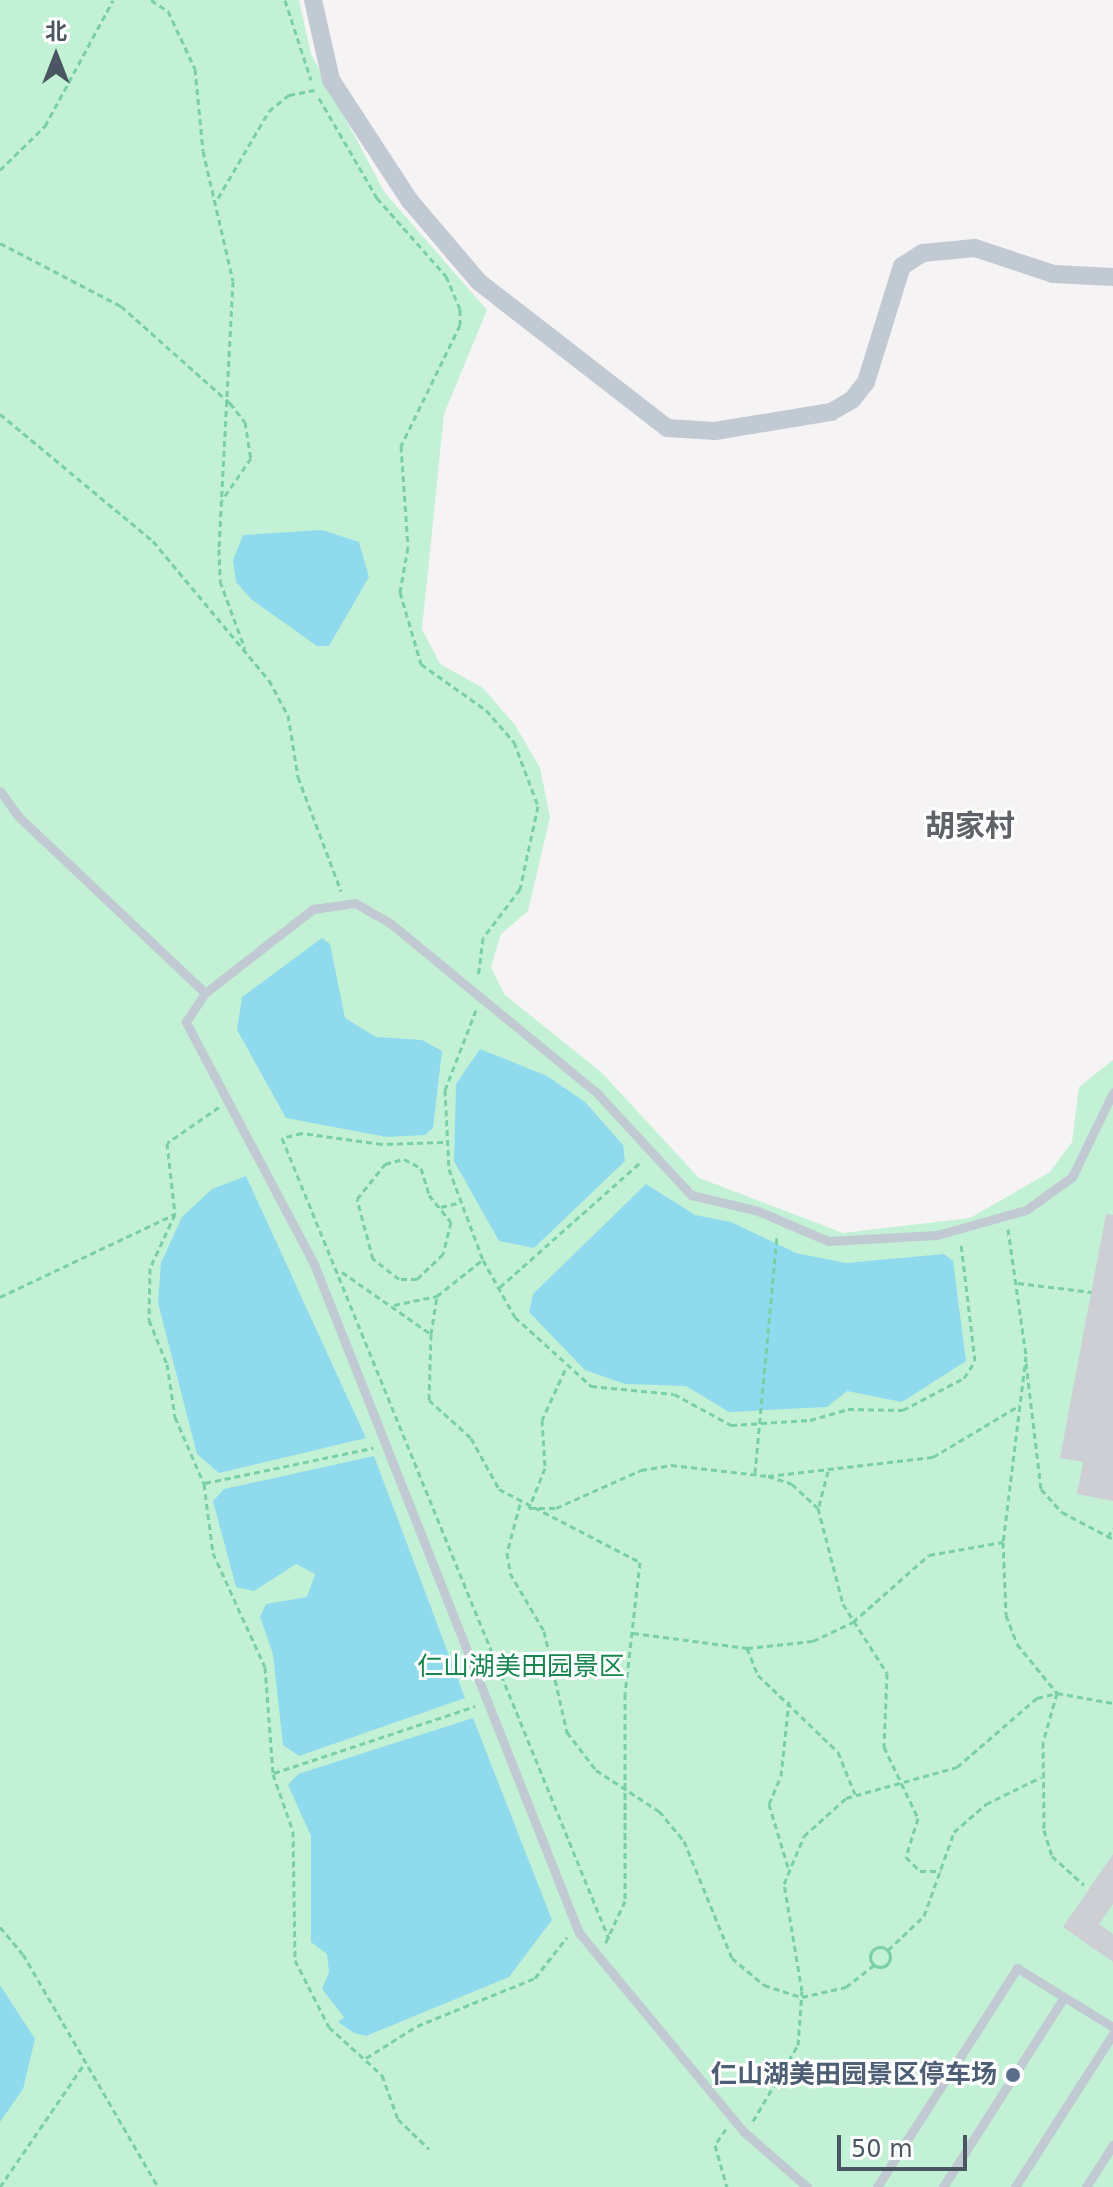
<!DOCTYPE html>
<html>
<head>
<meta charset="utf-8">
<style>
  body { margin:0 }
  #map { position:relative; width:1113px; height:2187px; overflow:hidden; background:#f5f3f3; font-family:"DejaVu Sans","Noto Sans SC",sans-serif }
  div>[style] { position:absolute }
  [style*='--x'] { left:calc(var(--x)*1px); top:calc(var(--y)*1px); width:calc(var(--w)*1px); rotate:calc(var(--a)*1deg) }
  .green>* { inset:0; background:#c3f1d5 }
  .water>* { inset:0; background:#90daee }
  .building>* { inset:0; background:#cdcfd5 }
  .path>* { height:3px; margin-top:-1.5px; transform-origin:0; background:repeating-linear-gradient(90deg,#7ad0a6 0 6px,transparent 0 10px) }
  .path>.ring { margin:-1.5px; padding:0; box-sizing:content-box; background:none; border:3px solid #7ad0a6; border-radius:50% }
  .service>* { height:9px; margin:-4.5px; padding:0 4.5px; transform-origin:4.5px; border-radius:4.5px; background:#c1cad2 }
  .minor>* { height:18px; margin:-9px; padding:0 9px; transform-origin:9px; border-radius:9px; background:#c1cad2 }
  .dots>* { width:22px; height:22px; translate:-50% -50%; box-sizing:border-box; border:4px solid #fff; border-radius:50% }
  span { translate:-50% -50%; white-space:nowrap; text-align:center; line-height:1.15; -webkit-text-stroke:6px #fff; paint-order:stroke }
  .park-label { font-size:26px; color:#17864f }
  .service-label { font-size:26px; color:#4e5e75; font-weight:700 }
  .right { translate:-100% -50%; text-align:right }
  .quarter-label { font-size:30px; color:#5f6368; font-weight:700 }
  .north { position:absolute; left:16px; top:16px; width:80px; height:80px; -webkit-text-stroke:6px #fff; paint-order:stroke; rotate:0deg; font-size:22px; font-weight:700; line-height:32px; text-align:center; color:#4a5661 }
  .north::after { content:''; display:block; margin:auto; width:28px; height:36px; background:#4a5661; clip-path:polygon(50% 0,100% 100%,50% 72%,0 100%) }
  .scale { position:absolute; left:837px; top:2135px; width:130px; height:36px; box-sizing:border-box; border:4px solid #4a5661; border-top:0; padding-left:10px; font-size:24px; line-height:28px; white-space:nowrap; color:#4a5661; -webkit-text-stroke:6px #fff; paint-order:stroke }
</style>
</head>
<body>
<div id="map">
  <div class="green">
    <div style="clip-path:polygon(0 0,299px 0,311px 54px,385px 193px,487px 310px,444px 414px,422px 629px,440px 664px,483px 688px,515px 725px,540px 768px,550px 817px,528px 911px,501px 934px,491px 967px,504px 994px,602px 1073px,699px 1178px,843px 1233px,970px 1218px,1050px 1172px,1072px 1142px,1079px 1087px,1113px 1060px,1113px 2187px,0 2187px)"></div>
  </div>
  <div class="water">
    <div style="clip-path:polygon(322px 530px,359px 542px,369px 577px,329px 646px,317px 646px,251px 599px,236px 582px,233px 560px,243px 535px)"></div>
    <div style="clip-path:polygon(322px 938px,330px 944px,345px 1018px,376px 1037px,422px 1040px,442px 1051px,433px 1128px,425px 1135px,387px 1137px,286px 1118px,237px 1030px,242px 997px)"></div>
    <div style="clip-path:polygon(480px 1049px,547px 1076px,585px 1102px,623px 1145px,625px 1161px,534px 1248px,499px 1241px,454px 1161px,456px 1084px)"></div>
    <div style="clip-path:polygon(246px 1176px,366px 1438px,219px 1473px,197px 1454px,158px 1303px,161px 1263px,182px 1217px,212px 1189px)"></div>
    <div style="clip-path:polygon(646px 1184px,695px 1215px,731px 1222px,796px 1253px,846px 1263px,944px 1254px,953px 1261px,966px 1361px,902px 1402px,847px 1391px,827px 1407px,729px 1412px,686px 1386px,625px 1384px,585px 1370px,529px 1312px,533px 1294px)"></div>
    <div style="clip-path:polygon(374px 1456px,465px 1698px,299px 1756px,283px 1745px,273px 1654px,260px 1617px,266px 1604px,307px 1597px,315px 1574px,296px 1564px,254px 1591px,236px 1587px,213px 1501px,224px 1489px)"></div>
    <div style="clip-path:polygon(473px 1718px,552px 1920px,509px 1977px,366px 2036px,354px 2033px,338px 2022px,344px 2017px,322px 1989px,329px 1972px,327px 1954px,311px 1942px,311px 1836px,288px 1785px,298px 1774px)"></div>
    <div style="clip-path:polygon(0 1985px,35px 2039px,23px 2089px,0 2122px)"></div>
  </div>
  <div class="building">
    <div style="clip-path:polygon(1106px 1214px,1113px 1215px,1113px 1501px,1077px 1494px,1083px 1462px,1060px 1458px)"></div>
    <div style="clip-path:polygon(1113px 1854px,1113px 1904px,1099px 1924px,1113px 1934px,1113px 1962px,1063px 1927px)"></div>
  </div>
  <div class="path">
    <div style="--x:151;--y:0;--w:20;--a:33"></div>
    <div style="--x:168;--y:11;--w:64;--a:65"></div>
    <div style="--x:195;--y:69;--w:82;--a:84.4"></div>
    <div style="--x:203;--y:151;--w:133;--a:77"></div>
    <div style="--x:233;--y:281;--w:268;--a:93"></div>
    <div style="--x:219;--y:549;--w:32;--a:88"></div>
    <div style="--x:220;--y:581;--w:72;--a:69.8"></div>
    <div style="--x:285;--y:0;--w:84;--a:72"></div>
    <div style="--x:319;--y:98;--w:116;--a:59.9"></div>
    <div style="--x:377;--y:198;--w:104;--a:48.5"></div>
    <div style="--x:446;--y:276;--w:36;--a:67"></div>
    <div style="--x:460;--y:309;--w:16;--a:90"></div>
    <div style="--x:460;--y:325;--w:135;--a:116"></div>
    <div style="--x:401;--y:446;--w:101;--a:86"></div>
    <div style="--x:408;--y:547;--w:46;--a:100.1"></div>
    <div style="--x:400;--y:592;--w:75;--a:73.7"></div>
    <div style="--x:421;--y:664;--w:80;--a:35.3"></div>
    <div style="--x:486;--y:710;--w:43;--a:48.8"></div>
    <div style="--x:514;--y:742;--w:68;--a:69.4"></div>
    <div style="--x:538;--y:806;--w:85;--a:102.2"></div>
    <div style="--x:520;--y:889;--w:61;--a:127.1"></div>
    <div style="--x:483;--y:938;--w:40;--a:97.1"></div>
    <div style="--x:0;--y:170;--w:63;--a:-44.4"></div>
    <div style="--x:45;--y:126;--w:143;--a:-61.6"></div>
    <div style="--x:218;--y:198;--w:101;--a:-59.6"></div>
    <div style="--x:269;--y:111;--w:26;--a:-39"></div>
    <div style="--x:289;--y:95;--w:26;--a:-11"></div>
    <div style="--x:0;--y:243;--w:136;--a:27.5"></div>
    <div style="--x:121;--y:306;--w:146;--a:41.7"></div>
    <div style="--x:230;--y:403;--w:24;--a:52"></div>
    <div style="--x:245;--y:422;--w:36;--a:81"></div>
    <div style="--x:251;--y:458;--w:51;--a:124.6"></div>
    <div style="--x:0;--y:414;--w:199;--a:39.7"></div>
    <div style="--x:153;--y:541;--w:181;--a:50.2"></div>
    <div style="--x:269;--y:680;--w:40;--a:62"></div>
    <div style="--x:288;--y:715;--w:63;--a:80.8"></div>
    <div style="--x:298;--y:777;--w:122;--a:69.3"></div>
    <div style="--x:476;--y:1010;--w:86;--a:111.2"></div>
    <div style="--x:445;--y:1090;--w:79;--a:87.1"></div>
    <div style="--x:449;--y:1169;--w:97;--a:69.5"></div>
    <div style="--x:483;--y:1260;--w:65;--a:60.7"></div>
    <div style="--x:515;--y:1317;--w:103;--a:42.2"></div>
    <div style="--x:591;--y:1386;--w:83;--a:5.5"></div>
    <div style="--x:674;--y:1394;--w:65;--a:28.5"></div>
    <div style="--x:731;--y:1425;--w:79;--a:-3.6"></div>
    <div style="--x:810;--y:1420;--w:40;--a:-16"></div>
    <div style="--x:848;--y:1409;--w:55;--a:1"></div>
    <div style="--x:903;--y:1410;--w:69;--a:-27.7"></div>
    <div style="--x:964;--y:1378;--w:20;--a:-57"></div>
    <div style="--x:975;--y:1361;--w:119;--a:-96.8"></div>
    <div style="--x:219;--y:1107;--w:63;--a:145.3"></div>
    <div style="--x:167;--y:1143;--w:71;--a:83.6"></div>
    <div style="--x:175;--y:1214;--w:60;--a:114.8"></div>
    <div style="--x:150;--y:1268;--w:52;--a:91.1"></div>
    <div style="--x:149;--y:1320;--w:48;--a:67.8"></div>
    <div style="--x:167;--y:1364;--w:54;--a:81.4"></div>
    <div style="--x:175;--y:1417;--w:73;--a:66.6"></div>
    <div style="--x:204;--y:1484;--w:70;--a:82.6"></div>
    <div style="--x:213;--y:1553;--w:125;--a:65.5"></div>
    <div style="--x:265;--y:1667;--w:107;--a:85.7"></div>
    <div style="--x:273;--y:1774;--w:60;--a:70.7"></div>
    <div style="--x:293;--y:1831;--w:129;--a:89.1"></div>
    <div style="--x:295;--y:1960;--w:75;--a:63.1"></div>
    <div style="--x:329;--y:2027;--w:72;--a:42.2"></div>
    <div style="--x:382;--y:2075;--w:47;--a:70"></div>
    <div style="--x:398;--y:2119;--w:43;--a:44.1"></div>
    <div style="--x:443;--y:1142;--w:61;--a:178.1"></div>
    <div style="--x:382;--y:1144;--w:81;--a:-172.2"></div>
    <div style="--x:302;--y:1133;--w:21;--a:166"></div>
    <div style="--x:282;--y:1138;--w:865;--a:67.79"></div>
    <div style="--x:404;--y:1159;--w:19;--a:28"></div>
    <div style="--x:421;--y:1168;--w:28;--a:73"></div>
    <div style="--x:429;--y:1195;--w:35;--a:51"></div>
    <div style="--x:451;--y:1222;--w:33;--a:104"></div>
    <div style="--x:443;--y:1254;--w:36;--a:136"></div>
    <div style="--x:417;--y:1279;--w:18;--a:180"></div>
    <div style="--x:399;--y:1279;--w:33;--a:-142"></div>
    <div style="--x:373;--y:1259;--w:62;--a:-104.9"></div>
    <div style="--x:357;--y:1199;--w:45;--a:-51.3"></div>
    <div style="--x:385;--y:1164;--w:20;--a:-15"></div>
    <div style="--x:441;--y:1207;--w:21;--a:-14"></div>
    <div style="--x:1008;--y:1229;--w:128;--a:81.9"></div>
    <div style="--x:342;--y:1272;--w:108;--a:34.9"></div>
    <div style="--x:431;--y:1334;--w:66;--a:91.7"></div>
    <div style="--x:429;--y:1400;--w:57;--a:42.1"></div>
    <div style="--x:471;--y:1438;--w:58;--a:61.2"></div>
    <div style="--x:499;--y:1489;--w:159;--a:27.4"></div>
    <div style="--x:640;--y:1562;--w:132;--a:96.5"></div>
    <div style="--x:625;--y:1693;--w:208;--a:90"></div>
    <div style="--x:625;--y:1901;--w:47;--a:114.9"></div>
    <div style="--x:1018;--y:1283;--w:74;--a:7"></div>
    <div style="--x:500;--y:1287;--w:188;--a:-41.6"></div>
    <div style="--x:0;--y:1297;--w:194;--a:-25.4"></div>
    <div style="--x:394;--y:1305;--w:44;--a:-11.8"></div>
    <div style="--x:431;--y:1334;--w:38;--a:-81"></div>
    <div style="--x:437;--y:1296;--w:56;--a:-38.5"></div>
    <div style="--x:1026;--y:1356;--w:187;--a:97"></div>
    <div style="--x:1003;--y:1542;--w:73;--a:87.6"></div>
    <div style="--x:1006;--y:1615;--w:31;--a:69"></div>
    <div style="--x:1017;--y:1644;--w:63;--a:50.8"></div>
    <div style="--x:1057;--y:1693;--w:57;--a:10.1"></div>
    <div style="--x:1026;--y:1363;--w:127;--a:83.2"></div>
    <div style="--x:1041;--y:1489;--w:31;--a:48"></div>
    <div style="--x:1062;--y:1512;--w:58;--a:27.9"></div>
    <div style="--x:565;--y:1370;--w:55;--a:114.7"></div>
    <div style="--x:542;--y:1420;--w:48;--a:86.4"></div>
    <div style="--x:545;--y:1468;--w:43;--a:111.8"></div>
    <div style="--x:529;--y:1508;--w:27;--a:0"></div>
    <div style="--x:556;--y:1508;--w:93;--a:-24.1"></div>
    <div style="--x:641;--y:1470;--w:30;--a:-9"></div>
    <div style="--x:671;--y:1465;--w:98;--a:6.5"></div>
    <div style="--x:768;--y:1476;--w:25;--a:18"></div>
    <div style="--x:792;--y:1484;--w:35;--a:43"></div>
    <div style="--x:818;--y:1508;--w:99;--a:75.4"></div>
    <div style="--x:843;--y:1604;--w:82;--a:57.5"></div>
    <div style="--x:887;--y:1673;--w:74;--a:92.3"></div>
    <div style="--x:884;--y:1747;--w:79;--a:64.4"></div>
    <div style="--x:918;--y:1818;--w:41;--a:107.1"></div>
    <div style="--x:906;--y:1857;--w:20;--a:45"></div>
    <div style="--x:920;--y:1871;--w:21;--a:0"></div>
    <div style="--x:755;--y:1473;--w:240;--a:-84.7"></div>
    <div style="--x:768;--y:1476;--w:166;--a:-6.6"></div>
    <div style="--x:933;--y:1457;--w:101;--a:-30.9"></div>
    <div style="--x:205;--y:1483;--w:172;--a:-11.8"></div>
    <div style="--x:520;--y:1504;--w:51;--a:104.9"></div>
    <div style="--x:507;--y:1553;--w:20;--a:81"></div>
    <div style="--x:510;--y:1573;--w:67;--a:59.6"></div>
    <div style="--x:544;--y:1631;--w:104;--a:77.2"></div>
    <div style="--x:567;--y:1732;--w:48;--a:52.7"></div>
    <div style="--x:596;--y:1770;--w:75;--a:33.1"></div>
    <div style="--x:659;--y:1811;--w:39;--a:50"></div>
    <div style="--x:684;--y:1841;--w:126;--a:67.7"></div>
    <div style="--x:732;--y:1958;--w:42;--a:40.2"></div>
    <div style="--x:764;--y:1985;--w:40;--a:18"></div>
    <div style="--x:802;--y:1997;--w:45;--a:-12.8"></div>
    <div style="--x:846;--y:1987;--w:36;--a:-38"></div>
    <div style="--x:819;--y:1506;--w:40;--a:-75.6"></div>
    <div style="--x:1108;--y:1537;--w:10;--a:-61"></div>
    <div style="--x:633;--y:1633;--w:115;--a:7.5"></div>
    <div style="--x:747;--y:1648;--w:66;--a:-6.1"></div>
    <div style="--x:813;--y:1641;--w:44;--a:-25.4"></div>
    <div style="--x:853;--y:1622;--w:101;--a:-41.4"></div>
    <div style="--x:929;--y:1555;--w:75;--a:-10"></div>
    <div style="--x:747;--y:1648;--w:29;--a:68"></div>
    <div style="--x:758;--y:1675;--w:111;--a:43.9"></div>
    <div style="--x:838;--y:1752;--w:45;--a:68"></div>
    <div style="--x:1057;--y:1693;--w:51;--a:105.9"></div>
    <div style="--x:1043;--y:1742;--w:88;--a:89.3"></div>
    <div style="--x:1044;--y:1830;--w:27;--a:73"></div>
    <div style="--x:1052;--y:1856;--w:43;--a:42.2"></div>
    <div style="--x:274;--y:1773;--w:212;--a:-18.4"></div>
    <div style="--x:788;--y:1867;--w:66;--a:-106.8"></div>
    <div style="--x:769;--y:1804;--w:30;--a:-67"></div>
    <div style="--x:781;--y:1776;--w:75;--a:-83.9"></div>
    <div style="--x:0;--y:1927;--w:35;--a:50"></div>
    <div style="--x:23;--y:1954;--w:269;--a:59.9"></div>
    <div class="ring" style="left:870px;top:1947px;width:17px;height:17px"></div>
    <div style="--x:888;--y:1950;--w:50;--a:-43.4"></div>
    <div style="--x:924;--y:1916;--w:89;--a:-70.3"></div>
    <div style="--x:954;--y:1832;--w:43;--a:-41.2"></div>
    <div style="--x:986;--y:1804;--w:61;--a:-26.1"></div>
    <div style="--x:366;--y:2058;--w:60;--a:-32.1"></div>
    <div style="--x:417;--y:2026;--w:127;--a:-22.1"></div>
    <div style="--x:535;--y:1978;--w:52;--a:-52"></div>
    <div style="--x:753;--y:2121;--w:88;--a:-59.4"></div>
    <div style="--x:798;--y:2045;--w:54;--a:-85.8"></div>
    <div style="--x:802;--y:1991;--w:109;--a:-99.5"></div>
    <div style="--x:784;--y:1884;--w:52;--a:-67.4"></div>
    <div style="--x:804;--y:1836;--w:57;--a:-42.1"></div>
    <div style="--x:846;--y:1798;--w:115;--a:-15.6"></div>
    <div style="--x:957;--y:1767;--w:106;--a:-40.8"></div>
    <div style="--x:1037;--y:1698;--w:21;--a:-14"></div>
    <div style="--x:726;--y:2129;--w:19;--a:125"></div>
    <div style="--x:715;--y:2145;--w:44;--a:74.1"></div>
    <div style="--x:0;--y:2187;--w:147;--a:-55.6"></div>
  </div>
  <div class="service">
    <div style="--x:0;--y:791;--w:32;--a:54"></div>
    <div style="--x:19;--y:817;--w:256;--a:43.4"></div>
    <div style="--x:807;--y:2187;--w:85;--a:-138.8"></div>
    <div style="--x:743;--y:2131;--w:257;--a:-129.6"></div>
    <div style="--x:579;--y:1933;--w:720;--a:-111.61"></div>
    <div style="--x:314;--y:1264;--w:274;--a:-117.9"></div>
    <div style="--x:186;--y:1022;--w:35;--a:-57"></div>
    <div style="--x:205;--y:993;--w:137;--a:-37.9"></div>
    <div style="--x:313;--y:909;--w:42;--a:-8.1"></div>
    <div style="--x:355;--y:903;--w:40;--a:29.7"></div>
    <div style="--x:390;--y:923;--w:268;--a:39.4"></div>
    <div style="--x:597;--y:1093;--w:139;--a:47.3"></div>
    <div style="--x:691;--y:1195;--w:69;--a:13.4"></div>
    <div style="--x:758;--y:1211;--w:76;--a:23.2"></div>
    <div style="--x:828;--y:1241;--w:109;--a:-3.2"></div>
    <div style="--x:937;--y:1235;--w:92;--a:-15.7"></div>
    <div style="--x:1026;--y:1210;--w:57;--a:-35.7"></div>
    <div style="--x:1072;--y:1177;--w:94;--a:-64.2"></div>
    <div style="--x:877;--y:2187;--w:260;--a:-57.4"></div>
    <div style="--x:1017;--y:1968;--w:113;--a:31.6"></div>
    <div style="--x:943;--y:2187;--w:225;--a:-57.5"></div>
    <div style="--x:1015;--y:2187;--w:182;--a:-57.4"></div>
    <div style="--x:1086;--y:2187;--w:50;--a:-57.3"></div>
  </div>
  <div class="minor">
    <div style="--x:313;--y:0;--w:82;--a:77.3"></div>
    <div style="--x:331;--y:80;--w:145;--a:56.9"></div>
    <div style="--x:410;--y:201;--w:106;--a:49.6"></div>
    <div style="--x:479;--y:282;--w:238;--a:37.8"></div>
    <div style="--x:667;--y:428;--w:48;--a:3.6"></div>
    <div style="--x:715;--y:431;--w:118;--a:-9.3"></div>
    <div style="--x:831;--y:412;--w:24;--a:-30"></div>
    <div style="--x:852;--y:400;--w:23;--a:-52"></div>
    <div style="--x:866;--y:382;--w:121;--a:-72.8"></div>
    <div style="--x:902;--y:266;--w:25;--a:-32"></div>
    <div style="--x:923;--y:253;--w:52;--a:-5.5"></div>
    <div style="--x:975;--y:248;--w:82;--a:18.4"></div>
    <div style="--x:1053;--y:274;--w:60;--a:2.9"></div>
  </div>
  <div class="dots">
    <div style="left:1013px;top:2075px;background:#5c6f8a"></div>
  </div>
  <div class="park-label">
    <span style="left:521px;top:1667px">仁山湖美田园景区</span>
  </div>
  <div class="service-label">
    <span class="right" style="left:997px;top:2075px">仁山湖美田园景区停车场</span>
  </div>
  <div class="quarter-label">
    <span style="left:970px;top:826px">胡家村</span>
  </div>
  <div class="north">北</div>
  <div class="scale">50 m</div>
</div>
</body>
</html>
